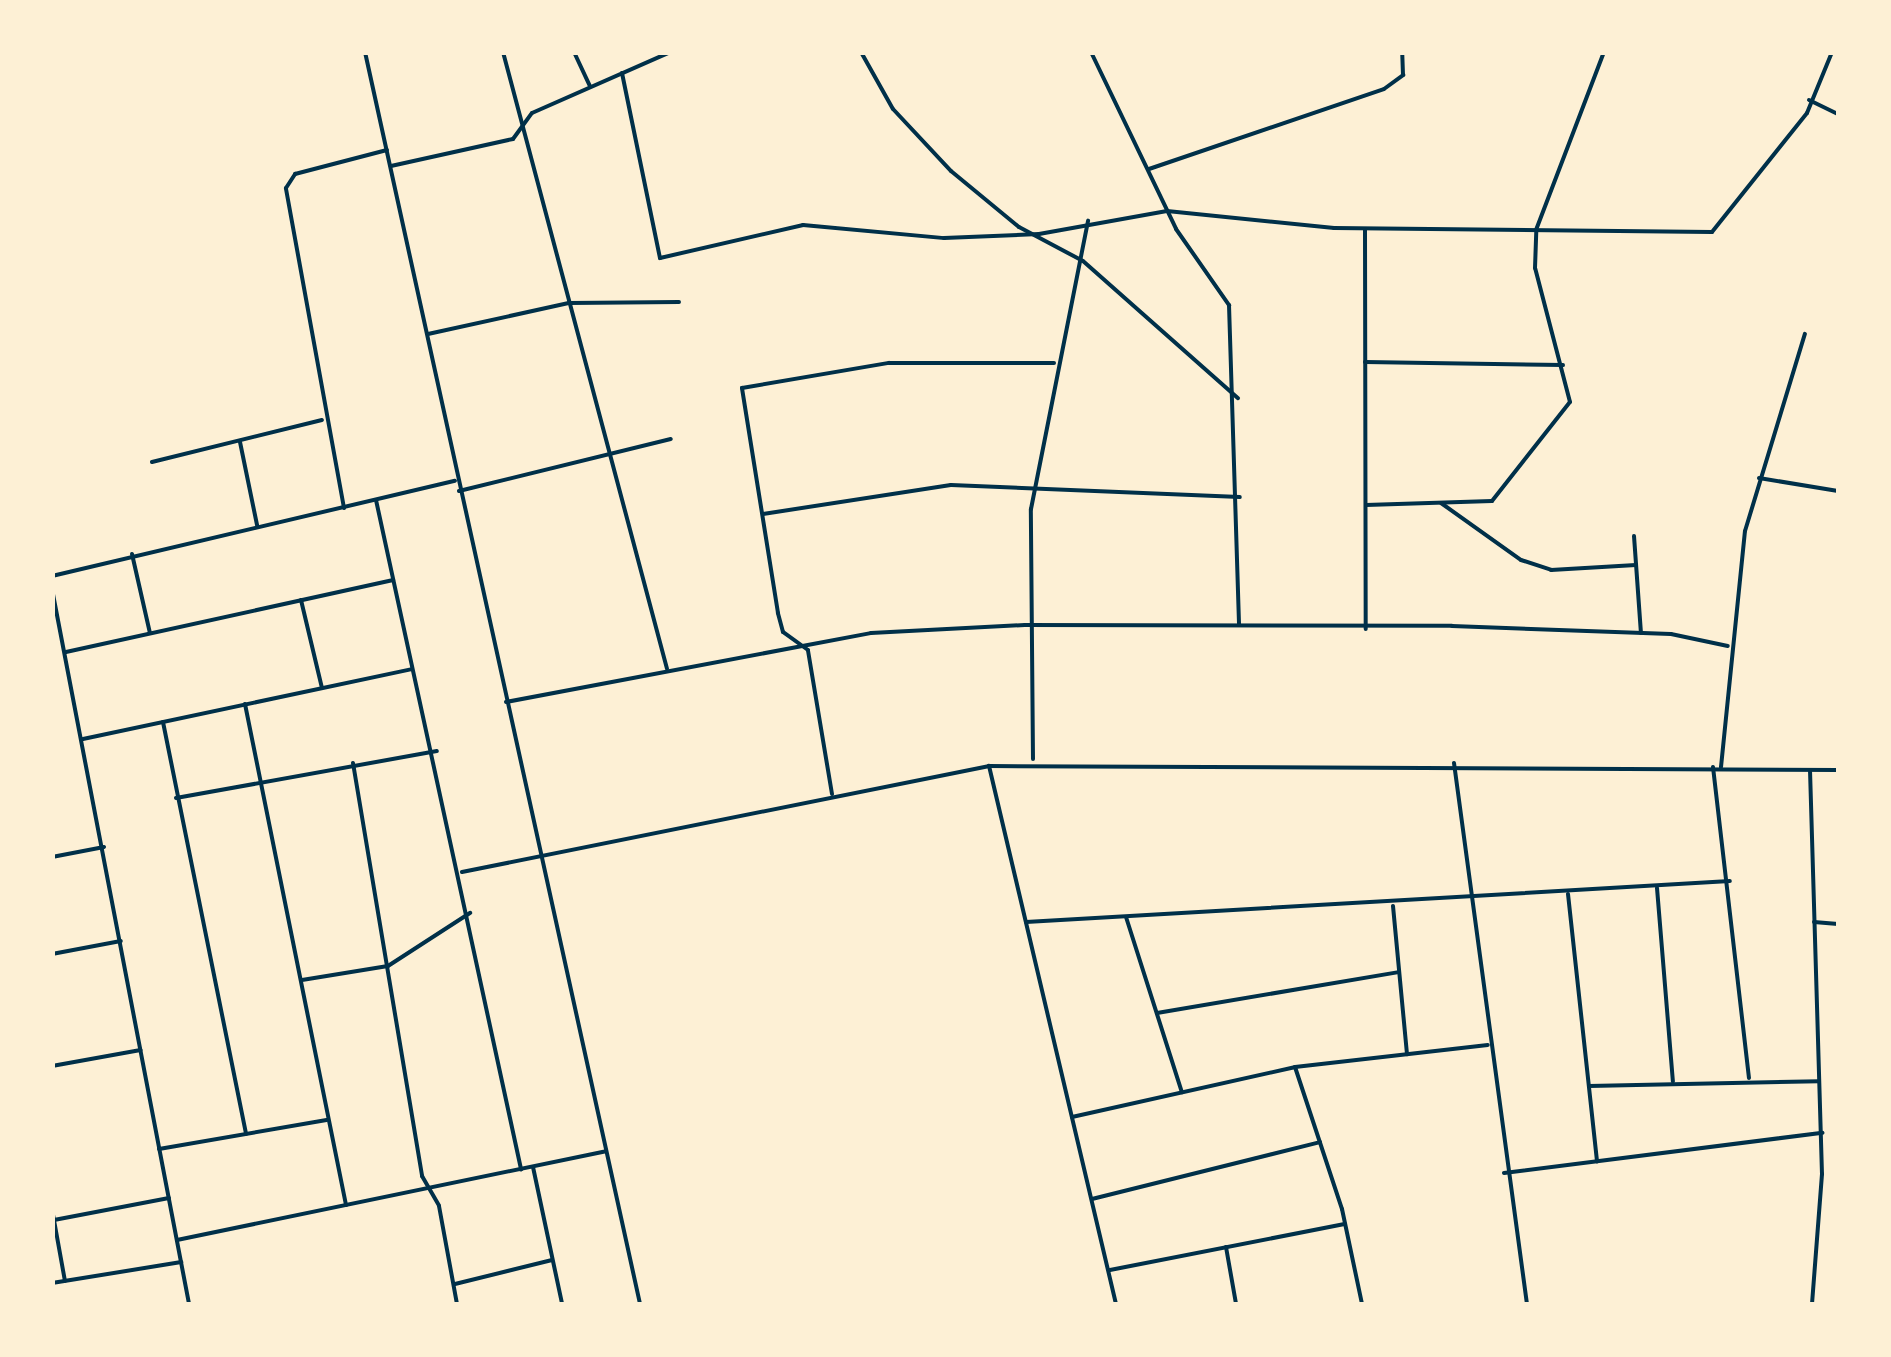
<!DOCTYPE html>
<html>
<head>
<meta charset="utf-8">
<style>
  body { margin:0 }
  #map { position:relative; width:1891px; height:1357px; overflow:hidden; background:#fdf0d5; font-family:"Crimson Pro",serif }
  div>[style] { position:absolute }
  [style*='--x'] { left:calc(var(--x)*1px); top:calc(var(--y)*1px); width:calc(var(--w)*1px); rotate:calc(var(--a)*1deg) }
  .minor>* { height:4px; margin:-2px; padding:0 2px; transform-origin:2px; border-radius:2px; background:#003049 }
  span { translate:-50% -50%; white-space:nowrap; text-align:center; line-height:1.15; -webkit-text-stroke:8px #fdf0d5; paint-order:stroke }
  .frame { position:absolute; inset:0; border:55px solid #fdf0d5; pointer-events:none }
</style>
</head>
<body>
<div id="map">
  <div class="minor">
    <div style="--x:365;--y:52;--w:1282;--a:77.61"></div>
    <div style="--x:503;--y:52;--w:638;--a:75.11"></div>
    <div style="--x:574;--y:52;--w:38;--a:65"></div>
    <div style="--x:861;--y:52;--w:65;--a:60.7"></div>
    <div style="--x:893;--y:109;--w:85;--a:46.9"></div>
    <div style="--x:951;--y:171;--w:88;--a:39.5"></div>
    <div style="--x:1019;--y:227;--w:72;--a:28"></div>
    <div style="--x:1083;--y:261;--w:207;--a:41.5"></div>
    <div style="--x:1091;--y:52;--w:196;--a:64.3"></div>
    <div style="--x:1176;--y:229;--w:93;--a:55.1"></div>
    <div style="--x:1229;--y:305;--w:320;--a:88.2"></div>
    <div style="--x:622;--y:73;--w:189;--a:78.4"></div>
    <div style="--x:660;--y:258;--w:147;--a:-13"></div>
    <div style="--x:803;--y:225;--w:142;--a:5.3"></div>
    <div style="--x:944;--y:238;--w:95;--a:-2.4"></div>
    <div style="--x:1039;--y:234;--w:130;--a:-10.2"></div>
    <div style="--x:1167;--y:211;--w:168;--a:5.8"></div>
    <div style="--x:1334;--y:228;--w:378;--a:0.6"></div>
    <div style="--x:1712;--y:232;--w:152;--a:-51.4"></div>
    <div style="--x:1807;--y:113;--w:66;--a:-67.7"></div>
    <div style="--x:1809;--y:100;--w:32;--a:26"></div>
    <div style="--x:391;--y:166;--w:125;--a:-12.5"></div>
    <div style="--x:513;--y:139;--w:32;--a:-54"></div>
    <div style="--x:532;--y:113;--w:151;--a:-23.8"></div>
    <div style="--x:1149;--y:169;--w:248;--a:-18.8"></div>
    <div style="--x:1384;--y:89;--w:24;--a:-36"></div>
    <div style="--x:1403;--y:75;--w:23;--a:-92"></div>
    <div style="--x:1365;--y:229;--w:400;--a:89.9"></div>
    <div style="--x:428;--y:334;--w:144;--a:-12.4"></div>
    <div style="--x:569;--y:303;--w:110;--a:-0.5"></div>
    <div style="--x:1365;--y:362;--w:198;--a:0.9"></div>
    <div style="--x:240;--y:442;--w:85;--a:78.4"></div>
    <div style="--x:152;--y:462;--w:175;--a:-13.9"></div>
    <div style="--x:1759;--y:478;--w:80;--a:9.3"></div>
    <div style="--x:459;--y:491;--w:218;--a:-13.8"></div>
    <div style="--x:376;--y:500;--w:685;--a:77.77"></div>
    <div style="--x:1441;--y:503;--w:98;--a:35.5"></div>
    <div style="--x:1521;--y:560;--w:32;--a:18"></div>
    <div style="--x:1551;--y:570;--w:85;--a:-3.4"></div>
    <div style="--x:1366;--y:505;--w:126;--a:-1.8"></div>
    <div style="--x:1492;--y:501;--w:126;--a:-51.8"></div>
    <div style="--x:1570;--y:402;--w:138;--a:-104.6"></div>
    <div style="--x:1535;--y:268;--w:38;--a:-88"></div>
    <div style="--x:1536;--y:230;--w:191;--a:-69.1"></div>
    <div style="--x:344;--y:508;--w:325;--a:-100.3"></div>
    <div style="--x:286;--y:188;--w:17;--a:-57"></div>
    <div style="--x:295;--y:174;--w:95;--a:-14.6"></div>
    <div style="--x:763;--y:514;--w:190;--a:-8.8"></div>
    <div style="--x:951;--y:485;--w:289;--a:2.4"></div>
    <div style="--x:1634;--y:536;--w:97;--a:85.9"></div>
    <div style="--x:132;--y:554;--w:81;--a:77.2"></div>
    <div style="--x:52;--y:576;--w:414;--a:-13.3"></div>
    <div style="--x:52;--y:589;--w:728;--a:79.15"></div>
    <div style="--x:301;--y:600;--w:90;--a:76.6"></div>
    <div style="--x:66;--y:652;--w:335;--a:-12.4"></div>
    <div style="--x:506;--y:702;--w:371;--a:-10.7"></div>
    <div style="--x:871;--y:633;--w:154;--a:-3"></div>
    <div style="--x:1025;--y:625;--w:427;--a:0.1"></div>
    <div style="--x:1452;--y:626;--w:219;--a:2.1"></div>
    <div style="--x:1671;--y:634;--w:58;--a:11.9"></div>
    <div style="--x:245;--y:704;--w:511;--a:78.6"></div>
    <div style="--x:163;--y:722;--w:420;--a:78.6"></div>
    <div style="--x:83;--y:739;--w:335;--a:-12"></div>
    <div style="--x:1033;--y:759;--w:250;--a:-90.5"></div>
    <div style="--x:1031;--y:509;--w:294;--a:-78.8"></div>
    <div style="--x:353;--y:763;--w:419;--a:80.5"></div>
    <div style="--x:422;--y:1176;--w:34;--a:60"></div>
    <div style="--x:439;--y:1206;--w:100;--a:79.6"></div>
    <div style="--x:1454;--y:763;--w:546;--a:82.32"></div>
    <div style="--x:1713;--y:767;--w:313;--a:83.4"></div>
    <div style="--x:1721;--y:767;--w:237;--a:-84.2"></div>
    <div style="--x:1745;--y:531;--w:206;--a:-73.1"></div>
    <div style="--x:1810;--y:770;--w:404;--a:88.3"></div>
    <div style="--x:1822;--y:1174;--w:130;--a:94.4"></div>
    <div style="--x:832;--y:794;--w:146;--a:-99.5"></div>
    <div style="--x:808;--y:650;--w:31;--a:-144"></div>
    <div style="--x:783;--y:632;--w:20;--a:-105"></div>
    <div style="--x:778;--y:613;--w:228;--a:-99.1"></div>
    <div style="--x:742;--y:388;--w:149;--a:-9.7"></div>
    <div style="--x:889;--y:363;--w:165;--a:0"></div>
    <div style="--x:176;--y:798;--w:265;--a:-10.2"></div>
    <div style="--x:52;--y:857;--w:53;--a:-10.9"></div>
    <div style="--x:462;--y:872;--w:538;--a:-11.37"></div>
    <div style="--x:1657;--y:888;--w:194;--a:85.3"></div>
    <div style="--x:1568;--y:894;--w:269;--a:83.8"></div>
    <div style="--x:1393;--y:906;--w:149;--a:84.6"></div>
    <div style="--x:1126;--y:917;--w:184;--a:72.3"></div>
    <div style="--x:1026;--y:922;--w:705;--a:-3.33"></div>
    <div style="--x:1814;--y:922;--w:24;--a:5"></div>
    <div style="--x:52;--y:954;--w:70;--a:-10.7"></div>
    <div style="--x:302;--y:980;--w:87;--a:-9.2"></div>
    <div style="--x:388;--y:966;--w:98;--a:-32.9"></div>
    <div style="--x:1157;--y:1013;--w:245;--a:-9.6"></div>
    <div style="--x:52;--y:1066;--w:90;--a:-10.2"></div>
    <div style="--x:1295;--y:1067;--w:150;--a:71.7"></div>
    <div style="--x:1342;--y:1209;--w:97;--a:78.1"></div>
    <div style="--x:1589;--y:1086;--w:230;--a:-1.2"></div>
    <div style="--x:1072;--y:1117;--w:229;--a:-12.6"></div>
    <div style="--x:1295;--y:1067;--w:194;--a:-6.5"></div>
    <div style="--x:159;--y:1149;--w:170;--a:-9.8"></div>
    <div style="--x:533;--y:1167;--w:140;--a:78"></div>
    <div style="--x:1504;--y:1173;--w:321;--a:-7.2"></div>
    <div style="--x:1092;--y:1199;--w:235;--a:-14"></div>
    <div style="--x:52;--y:1209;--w:73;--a:79.8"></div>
    <div style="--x:54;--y:1220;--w:117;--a:-10.8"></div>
    <div style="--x:177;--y:1240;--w:438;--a:-11.7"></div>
    <div style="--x:1226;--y:1247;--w:58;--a:80"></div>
    <div style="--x:1110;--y:1270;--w:239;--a:-11.1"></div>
    <div style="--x:52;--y:1283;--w:131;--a:-9.2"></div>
    <div style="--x:455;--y:1284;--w:100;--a:-13.9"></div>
    <div style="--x:1116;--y:1304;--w:553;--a:-103.28"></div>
    <div style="--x:989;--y:766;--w:849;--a:0.27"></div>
  </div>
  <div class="frame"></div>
</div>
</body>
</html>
